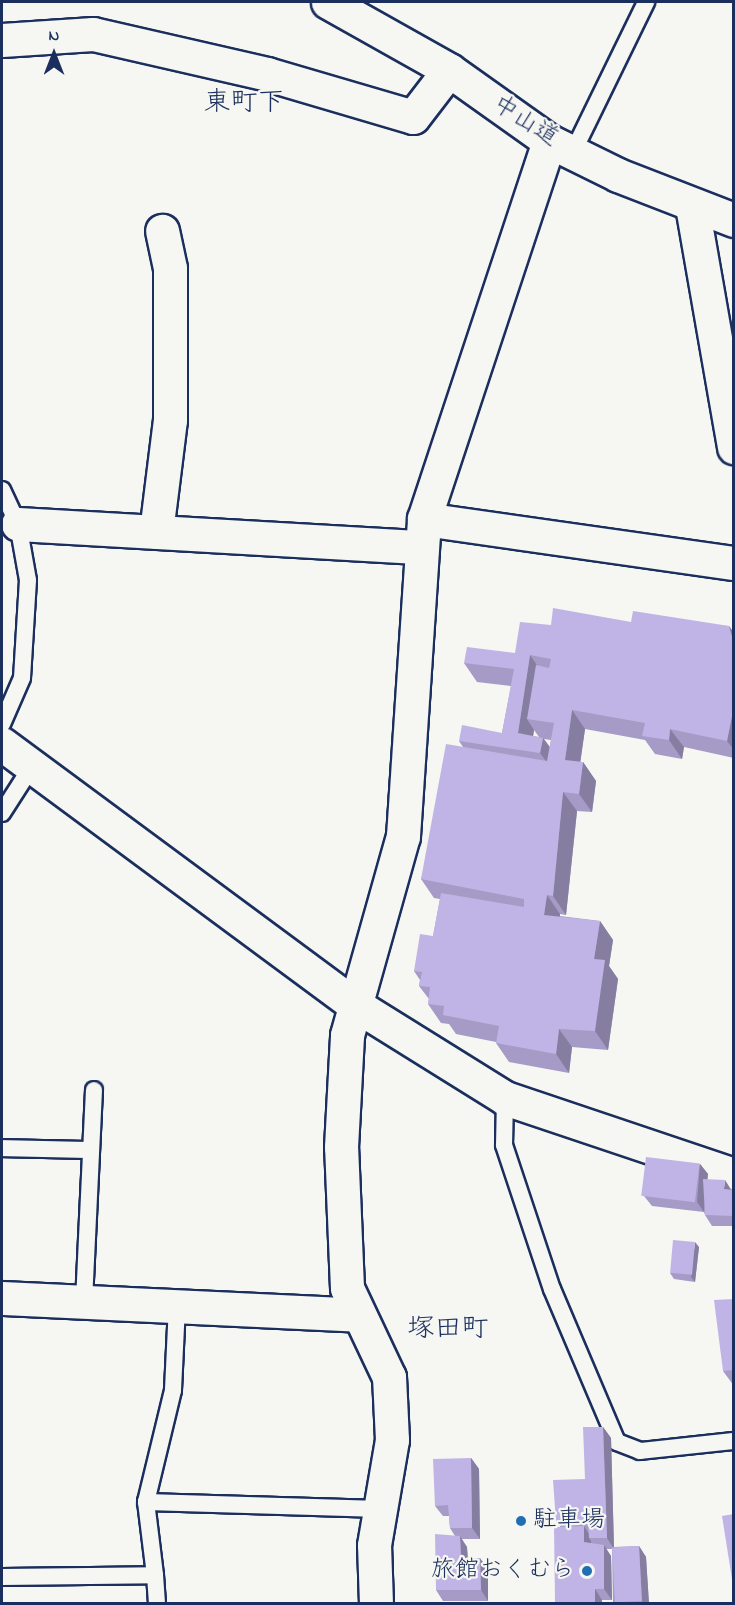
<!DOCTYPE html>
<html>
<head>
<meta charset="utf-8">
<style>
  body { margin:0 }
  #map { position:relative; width:735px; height:1605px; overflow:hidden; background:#f6f6f2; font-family:"Indie Flower","Klee One",sans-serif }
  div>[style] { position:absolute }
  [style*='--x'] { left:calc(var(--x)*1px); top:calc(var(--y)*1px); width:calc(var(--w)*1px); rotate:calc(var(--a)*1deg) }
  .roads { filter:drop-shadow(2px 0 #1b2f5e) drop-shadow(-2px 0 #1b2f5e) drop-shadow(0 2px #1b2f5e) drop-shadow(0 -2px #1b2f5e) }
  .service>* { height:16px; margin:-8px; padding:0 8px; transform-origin:8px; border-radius:8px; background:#f6f6f2 }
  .minor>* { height:33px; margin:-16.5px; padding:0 16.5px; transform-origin:16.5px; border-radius:16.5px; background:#f6f6f2 }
  .tertiary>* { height:33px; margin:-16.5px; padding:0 16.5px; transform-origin:16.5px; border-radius:16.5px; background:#f6f6f2 }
  .wall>* { inset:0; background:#a59bc6 }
  .shaded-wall>* { inset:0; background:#867ea1 }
  .building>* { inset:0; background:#c0b4e6; transform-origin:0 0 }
  .dots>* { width:16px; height:16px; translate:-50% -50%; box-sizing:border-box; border:3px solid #f6f6f2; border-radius:50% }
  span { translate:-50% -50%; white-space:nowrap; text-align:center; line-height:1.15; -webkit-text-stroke:4.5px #f6f6f2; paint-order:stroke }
  .street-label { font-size:24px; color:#1b2f5e }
  .poi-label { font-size:24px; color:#1b2f5e }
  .left { translate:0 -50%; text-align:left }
  .right { translate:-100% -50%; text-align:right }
  .quarter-label { font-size:27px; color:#1b2f5e }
  .frame { position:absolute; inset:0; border:3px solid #1b2f5e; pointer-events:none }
  .north { position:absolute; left:24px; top:24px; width:60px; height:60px; -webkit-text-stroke:4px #f6f6f2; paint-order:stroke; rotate:0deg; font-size:16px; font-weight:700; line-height:24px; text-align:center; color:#1b2f5e }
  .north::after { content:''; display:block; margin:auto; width:21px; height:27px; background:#1b2f5e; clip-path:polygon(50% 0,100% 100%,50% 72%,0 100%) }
</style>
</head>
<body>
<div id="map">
  <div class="roads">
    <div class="service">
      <div style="--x:573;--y:152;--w:167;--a:-64"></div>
      <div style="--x:2;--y:490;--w:38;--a:65"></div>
      <div style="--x:18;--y:524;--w:57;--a:79.9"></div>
      <div style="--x:28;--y:580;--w:98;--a:93.5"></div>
      <div style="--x:22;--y:678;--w:50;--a:113.5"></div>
      <div style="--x:2;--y:813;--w:56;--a:-57.4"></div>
      <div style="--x:505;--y:1098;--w:47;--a:91.2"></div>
      <div style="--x:504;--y:1145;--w:152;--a:71.6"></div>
      <div style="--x:552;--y:1289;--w:166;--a:67"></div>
      <div style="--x:617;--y:1442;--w:25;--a:21"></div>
      <div style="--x:640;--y:1451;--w:95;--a:-6.1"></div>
      <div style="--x:2;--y:1148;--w:89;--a:1.3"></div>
      <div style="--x:84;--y:1302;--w:212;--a:-87.3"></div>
      <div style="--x:146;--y:1502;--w:235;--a:1.7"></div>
      <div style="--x:155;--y:1575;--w:74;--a:-97"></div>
      <div style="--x:146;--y:1502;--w:115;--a:-76.4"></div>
      <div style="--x:173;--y:1390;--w:84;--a:-87.3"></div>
      <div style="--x:2;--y:1577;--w:153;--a:-0.7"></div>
      <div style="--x:155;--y:1575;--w:29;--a:86"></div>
    </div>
    <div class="minor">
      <div style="--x:328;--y:2;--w:139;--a:29.3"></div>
      <div style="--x:449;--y:70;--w:123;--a:35.4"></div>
      <div style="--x:549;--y:141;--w:77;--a:26.2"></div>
      <div style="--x:618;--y:175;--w:124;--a:21.2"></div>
      <div style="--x:2;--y:40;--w:91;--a:-3.8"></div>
      <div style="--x:93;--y:34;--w:179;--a:12.9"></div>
      <div style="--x:267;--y:74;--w:152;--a:16.4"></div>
      <div style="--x:413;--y:117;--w:59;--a:-52.5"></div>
      <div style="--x:424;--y:519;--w:313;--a:8.1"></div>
      <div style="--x:18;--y:524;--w:404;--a:3.3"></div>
      <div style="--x:156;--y:532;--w:113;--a:-82.9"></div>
      <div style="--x:170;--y:420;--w:152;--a:-90"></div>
      <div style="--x:170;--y:268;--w:38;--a:-102"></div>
      <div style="--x:2;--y:744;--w:438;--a:36.5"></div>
      <div style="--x:354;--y:1004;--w:178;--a:31.9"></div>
      <div style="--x:505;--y:1098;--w:242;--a:18.6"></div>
      <div style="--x:2;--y:1298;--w:356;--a:2.7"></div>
      <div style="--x:376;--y:1604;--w:59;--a:-91.9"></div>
      <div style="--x:374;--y:1545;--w:107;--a:-80.3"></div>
      <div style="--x:392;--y:1440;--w:63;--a:-92.7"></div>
      <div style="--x:389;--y:1377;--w:98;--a:-115.3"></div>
      <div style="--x:347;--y:1288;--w:141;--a:-92.4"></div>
      <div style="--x:341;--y:1147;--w:112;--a:-86.9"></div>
      <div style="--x:347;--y:1035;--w:207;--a:-74.3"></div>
      <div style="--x:403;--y:836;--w:318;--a:-86.2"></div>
      <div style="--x:424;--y:519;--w:398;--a:-71.7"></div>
    </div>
    <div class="tertiary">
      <div style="--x:692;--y:206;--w:245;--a:80.1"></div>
    </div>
  </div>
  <div class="wall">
    <div style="clip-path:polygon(evenodd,631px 622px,729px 626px,734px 633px,734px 758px,684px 747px,682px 759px,655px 754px,645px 740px,585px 729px,580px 762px,583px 762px,596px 781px,592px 812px,577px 811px,566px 915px,560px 914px,560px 916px,600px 921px,613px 940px,609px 966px,618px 979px,608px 1050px,572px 1047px,569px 1073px,509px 1062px,496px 1043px,496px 1042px,456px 1034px,449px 1024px,441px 1023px,428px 1004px,429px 999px,419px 986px,420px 980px,414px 971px,433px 936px,440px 899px,434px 898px,421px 879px,463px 747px,459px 741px,502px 733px,511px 686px,477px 682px,464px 663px,515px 653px,551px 625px,631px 622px,534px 730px,539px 737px,533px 736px,534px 730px,631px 622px,544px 739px,551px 740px,550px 747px,544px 739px)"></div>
    <div style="clip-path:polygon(700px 1164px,708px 1174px,707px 1180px,734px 1190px,734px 1226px,712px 1226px,705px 1215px,704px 1212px,652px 1206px,644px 1196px)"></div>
    <div style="clip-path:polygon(699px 1247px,695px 1282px,674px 1279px,670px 1273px)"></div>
    <div style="clip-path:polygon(734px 1299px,734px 1386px,723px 1371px)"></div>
    <div style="clip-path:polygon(603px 1427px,611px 1438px,614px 1547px,639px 1546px,646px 1557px,649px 1604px,614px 1604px,613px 1602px,612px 1549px,606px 1549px,611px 1556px,612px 1600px,602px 1600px,602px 1604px,556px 1604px,555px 1602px,560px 1526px,556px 1522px,585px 1479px)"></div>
    <div style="clip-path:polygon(471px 1458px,479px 1469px,480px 1539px,461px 1539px,467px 1547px,468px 1558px,488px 1569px,488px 1601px,443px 1601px,436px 1590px,455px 1536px,450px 1528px,449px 1516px,443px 1516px,435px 1506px)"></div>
  </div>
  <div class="shaded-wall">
    <div style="clip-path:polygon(729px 626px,734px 633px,734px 644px)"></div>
    <div style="clip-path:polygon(530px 655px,543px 674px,527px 719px,534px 730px,531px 751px,518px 733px)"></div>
    <div style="clip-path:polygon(734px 706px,734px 750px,727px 741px)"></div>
    <div style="clip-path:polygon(572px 710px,585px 729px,578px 779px,565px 760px)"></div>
    <div style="clip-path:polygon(670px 729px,684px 747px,682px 759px,669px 740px)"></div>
    <div style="clip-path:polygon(543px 738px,556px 756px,554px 772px,540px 753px)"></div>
    <div style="clip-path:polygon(583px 762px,596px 781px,592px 812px,579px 794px)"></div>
    <div style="clip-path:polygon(563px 792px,577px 811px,566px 915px,553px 896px)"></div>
    <div style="clip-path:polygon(547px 895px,560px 914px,557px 933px,544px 915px)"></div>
    <div style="clip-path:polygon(600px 921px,613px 940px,609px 966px,618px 979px,608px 1050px,595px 1031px,594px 959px)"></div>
    <div style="clip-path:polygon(559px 1029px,572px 1047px,569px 1073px,556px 1054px)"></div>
    <div style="clip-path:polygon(700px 1164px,708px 1174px,704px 1212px,697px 1202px)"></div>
    <div style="clip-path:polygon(725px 1180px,732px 1191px,724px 1189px)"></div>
    <div style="clip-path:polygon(695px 1242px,699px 1247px,695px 1282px,691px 1277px)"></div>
    <div style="clip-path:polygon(603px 1427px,611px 1438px,614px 1549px,607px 1538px)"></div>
    <div style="clip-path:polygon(471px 1458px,479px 1469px,480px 1539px,472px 1528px)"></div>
    <div style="clip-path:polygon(584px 1526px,591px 1537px,589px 1538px,591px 1541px,591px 1553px,584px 1542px)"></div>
    <div style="clip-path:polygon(460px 1536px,467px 1547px,468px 1569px,461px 1558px)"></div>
    <div style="clip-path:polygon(604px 1545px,611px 1556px,612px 1600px,604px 1589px)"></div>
    <div style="clip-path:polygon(639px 1546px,646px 1557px,649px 1604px,643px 1604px,642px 1601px)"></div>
    <div style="clip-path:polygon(480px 1558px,488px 1569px,488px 1601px,481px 1590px)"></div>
    <div style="clip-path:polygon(595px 1589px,602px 1600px,602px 1604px,596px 1604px,595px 1602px)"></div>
  </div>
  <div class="building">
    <div style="clip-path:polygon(553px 608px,631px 622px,633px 611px,729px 626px,734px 644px,734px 706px,727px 741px,670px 729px,669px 740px,642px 736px,645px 723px,572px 710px,565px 760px,583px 762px,579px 794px,563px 792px,553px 896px,547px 895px,544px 915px,600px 921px,594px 959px,605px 960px,595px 1031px,559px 1029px,556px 1054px,496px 1043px,499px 1026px,443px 1015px,444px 1006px,428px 1004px,430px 987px,419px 986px,422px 972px,414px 971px,420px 934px,433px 936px,441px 893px,524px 907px,524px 899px,421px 879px,446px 744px,547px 761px,554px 723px,527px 719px,536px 665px,549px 668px,551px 659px,530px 655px,518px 733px,543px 738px,540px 753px,459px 741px,462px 725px,502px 733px,514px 669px,464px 663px,467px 647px,515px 653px,520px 622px,551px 625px)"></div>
    <div style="left:646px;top:1157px;width:54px;height:39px;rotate:7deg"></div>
    <div style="clip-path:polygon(703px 1179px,725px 1180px,724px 1189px,734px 1190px,734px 1216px,705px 1215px)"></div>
    <div style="left:673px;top:1240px;width:22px;height:33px;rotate:5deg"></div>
    <div style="clip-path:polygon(734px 1299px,734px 1370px,723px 1371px,714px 1300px)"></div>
    <div style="clip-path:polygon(583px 1427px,603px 1427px,607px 1538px,589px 1538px,588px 1521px,556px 1522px,553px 1480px,585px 1479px)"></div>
    <div style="clip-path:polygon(471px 1458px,472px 1528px,450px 1528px,448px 1505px,435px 1506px,433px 1459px)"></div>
    <div style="clip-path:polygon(734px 1514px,734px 1579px,732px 1579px,722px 1516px)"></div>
    <div style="clip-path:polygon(584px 1526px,584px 1542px,604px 1545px,604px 1589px,595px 1589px,595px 1602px,555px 1602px,554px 1527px)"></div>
    <div style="clip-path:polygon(435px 1534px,460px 1536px,461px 1558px,480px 1558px,481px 1590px,436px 1590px)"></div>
    <div style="left:639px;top:1546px;width:55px;height:27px;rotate:87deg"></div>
  </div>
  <div class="dots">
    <div style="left:521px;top:1521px;background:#1f6fb2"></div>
    <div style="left:587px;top:1571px;background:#1f6fb2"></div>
  </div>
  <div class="street-label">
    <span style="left:525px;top:122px;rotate:32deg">中山道</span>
  </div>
  <div class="poi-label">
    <span class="left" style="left:533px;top:1521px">駐車場</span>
    <span class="right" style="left:575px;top:1571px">旅館おくむら</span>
  </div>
  <div class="quarter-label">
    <span style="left:244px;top:104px">東町下</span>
    <span style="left:448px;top:1330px">塚田町</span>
  </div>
  <div class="frame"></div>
  <div class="north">N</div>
</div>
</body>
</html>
